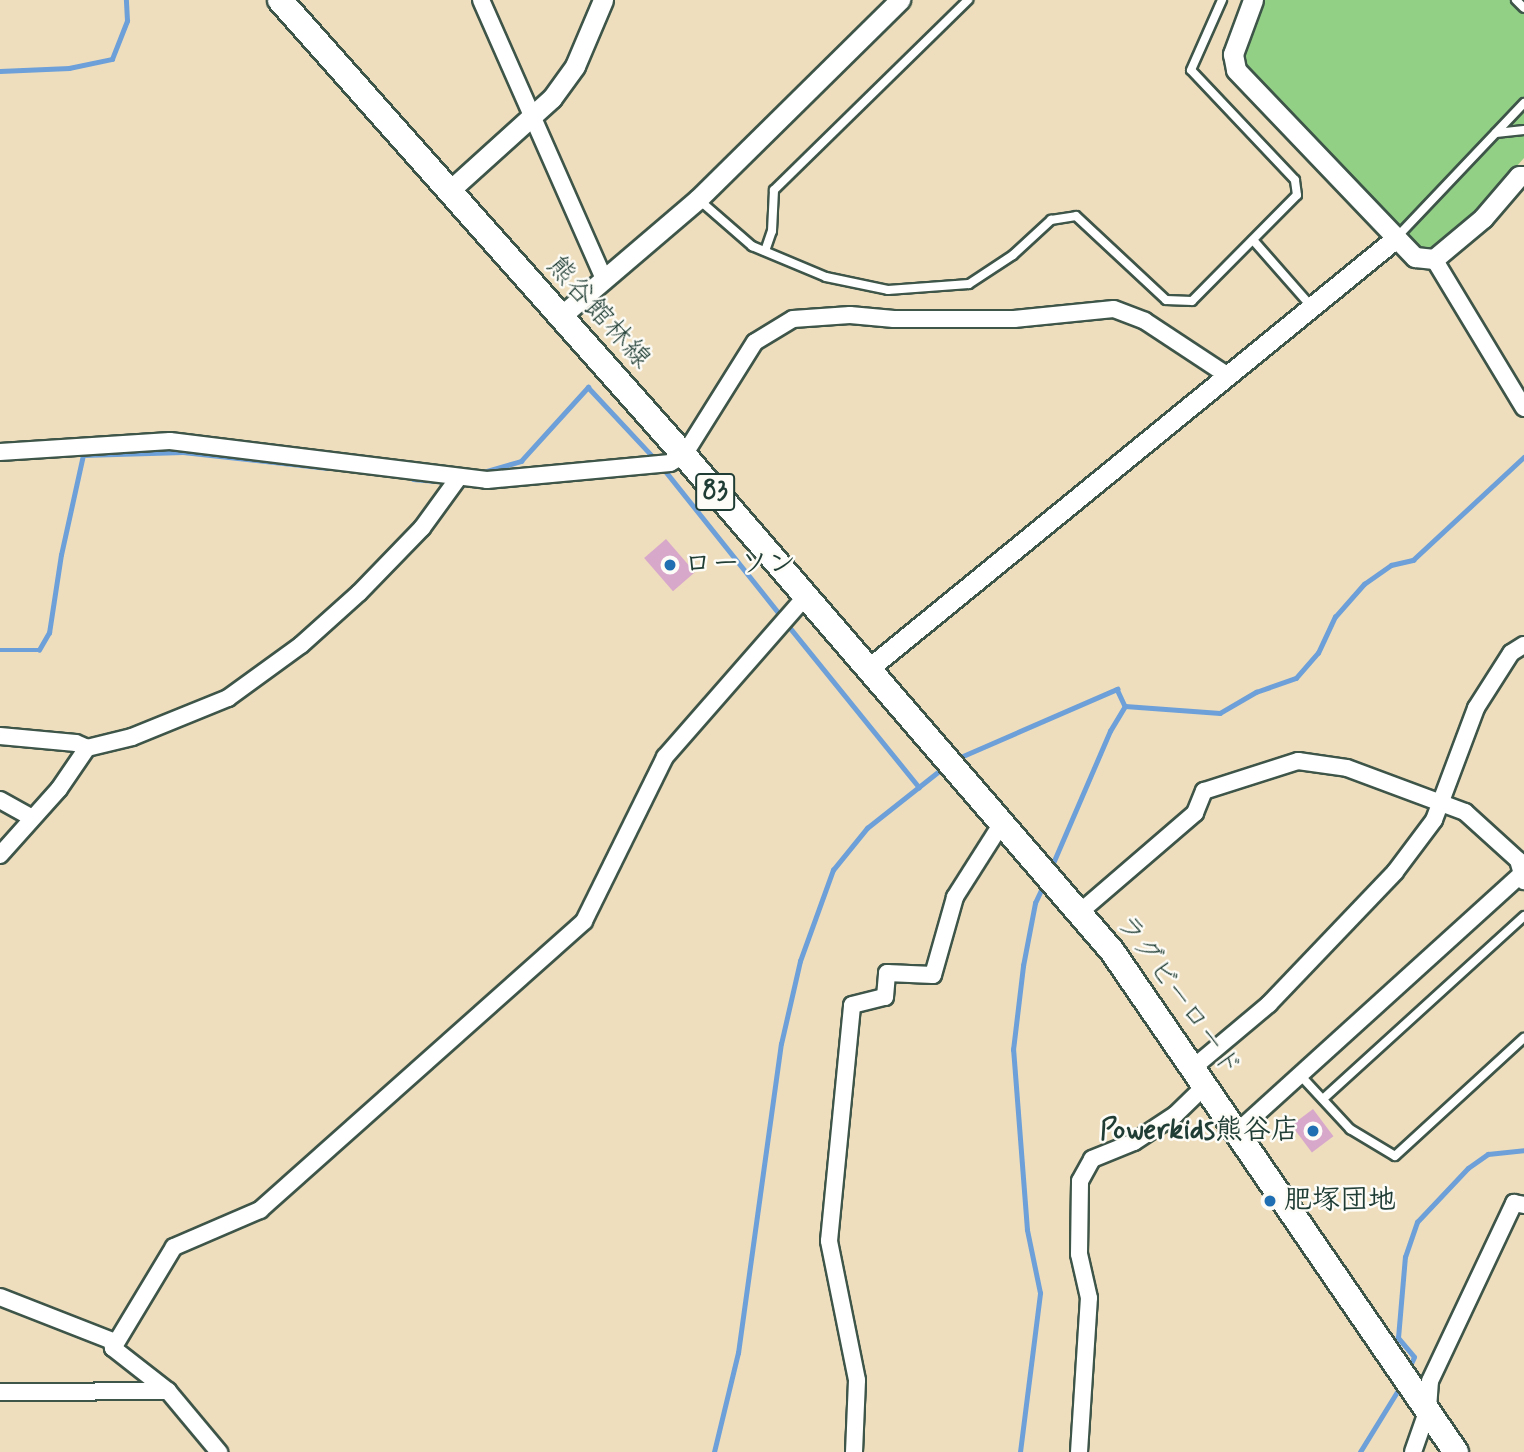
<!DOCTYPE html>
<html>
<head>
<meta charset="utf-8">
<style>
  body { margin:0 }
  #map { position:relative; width:1524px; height:1452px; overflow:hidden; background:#efdebd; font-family:Mynerve,"Klee One",sans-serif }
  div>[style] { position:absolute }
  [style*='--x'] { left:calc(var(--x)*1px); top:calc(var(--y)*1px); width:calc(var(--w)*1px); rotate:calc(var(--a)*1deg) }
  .green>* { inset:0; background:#92d085 }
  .stream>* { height:4.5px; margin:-2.25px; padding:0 2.25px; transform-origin:2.25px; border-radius:2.25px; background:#6da0d9 }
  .building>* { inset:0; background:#d8a8cb; transform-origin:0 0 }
  .roads { filter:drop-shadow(2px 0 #3e5549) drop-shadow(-2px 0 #3e5549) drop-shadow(0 2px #3e5549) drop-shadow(0 -2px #3e5549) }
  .service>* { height:8px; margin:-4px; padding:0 4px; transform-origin:4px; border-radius:4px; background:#fff }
  .minor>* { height:16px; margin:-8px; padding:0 8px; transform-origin:8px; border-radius:8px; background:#fff }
  .tertiary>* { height:19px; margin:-9.5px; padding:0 9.5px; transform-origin:9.5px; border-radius:9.5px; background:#fff }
  .primary>* { height:24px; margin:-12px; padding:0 12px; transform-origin:12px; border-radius:12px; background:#fff }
  .dots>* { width:19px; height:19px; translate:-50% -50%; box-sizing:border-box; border:4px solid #fdfcf7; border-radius:50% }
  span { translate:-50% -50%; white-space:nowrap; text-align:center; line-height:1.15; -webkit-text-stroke:5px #fdfcf7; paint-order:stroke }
  .shield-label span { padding:2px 5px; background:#fdfcf7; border:2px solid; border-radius:5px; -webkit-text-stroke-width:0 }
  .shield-label { font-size:26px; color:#1f3d34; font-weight:700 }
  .street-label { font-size:28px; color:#1f3d34 }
  .poi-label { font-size:28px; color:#1f3d34; font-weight:700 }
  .left { translate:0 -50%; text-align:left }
  .right { translate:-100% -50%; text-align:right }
</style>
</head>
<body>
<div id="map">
  <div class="green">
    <div style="clip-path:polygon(1260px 0,1524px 0,1524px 158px,1471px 218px,1428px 254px,1414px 248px,1244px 67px,1241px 49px)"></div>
  </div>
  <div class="stream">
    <div style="--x:0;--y:71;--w:69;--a:-2.5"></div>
    <div style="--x:69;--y:68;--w:44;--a:-11.8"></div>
    <div style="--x:112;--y:59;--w:41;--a:-68.5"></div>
    <div style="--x:127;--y:21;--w:21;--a:-93"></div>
    <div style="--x:663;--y:468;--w:191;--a:51.4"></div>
    <div style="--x:480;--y:473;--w:43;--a:-16.3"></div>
    <div style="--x:521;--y:461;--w:100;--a:-47.8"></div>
    <div style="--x:588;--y:387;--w:101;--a:47"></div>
    <div style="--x:413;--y:479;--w:36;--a:5"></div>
    <div style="--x:787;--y:624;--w:210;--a:51"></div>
    <div style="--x:0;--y:650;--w:39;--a:0"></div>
    <div style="--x:39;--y:650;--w:20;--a:-60"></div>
    <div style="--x:49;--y:633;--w:79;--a:-81.3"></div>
    <div style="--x:61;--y:555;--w:102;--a:-77.6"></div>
    <div style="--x:83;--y:455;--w:100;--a:-1.7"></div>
    <div style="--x:183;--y:452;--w:145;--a:6.3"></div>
    <div style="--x:1125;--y:706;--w:95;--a:4.2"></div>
    <div style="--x:1220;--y:713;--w:42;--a:-30.3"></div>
    <div style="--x:1256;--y:692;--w:42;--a:-19.3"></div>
    <div style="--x:1296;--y:678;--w:33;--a:-49"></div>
    <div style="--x:1318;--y:653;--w:40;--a:-65"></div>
    <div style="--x:1335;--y:617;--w:44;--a:-48.7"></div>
    <div style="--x:1364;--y:584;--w:33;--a:-35"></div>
    <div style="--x:1391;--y:565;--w:23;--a:-13"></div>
    <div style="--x:1413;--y:560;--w:151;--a:-42.9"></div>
    <div style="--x:956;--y:759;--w:176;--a:-23.5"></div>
    <div style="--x:1117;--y:689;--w:19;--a:65"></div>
    <div style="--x:1051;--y:868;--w:149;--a:-66.7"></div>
    <div style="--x:1110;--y:731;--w:29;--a:-59"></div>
    <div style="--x:1408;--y:1370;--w:14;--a:-65"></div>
    <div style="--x:1414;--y:1357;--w:25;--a:-130"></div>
    <div style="--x:1398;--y:1338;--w:81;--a:-85.1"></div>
    <div style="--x:1405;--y:1257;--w:37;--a:-71"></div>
    <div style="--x:1417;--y:1222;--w:74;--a:-46.6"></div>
    <div style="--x:1468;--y:1168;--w:24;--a:-35"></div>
    <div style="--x:1488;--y:1154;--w:36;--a:-6"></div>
    <div style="--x:714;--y:1452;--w:102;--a:-76.4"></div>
    <div style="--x:738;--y:1353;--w:312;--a:-82.1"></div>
    <div style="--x:781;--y:1044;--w:85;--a:-77.1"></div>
    <div style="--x:800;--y:961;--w:97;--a:-70.1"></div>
    <div style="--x:833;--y:870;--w:54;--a:-51"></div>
    <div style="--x:867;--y:828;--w:97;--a:-38.3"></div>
    <div style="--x:1020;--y:1452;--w:160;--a:-82.8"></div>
    <div style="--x:1040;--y:1293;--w:64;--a:-101.7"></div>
    <div style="--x:1027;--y:1230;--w:181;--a:-94.4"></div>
    <div style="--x:1013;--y:1050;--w:85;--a:-83.2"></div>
    <div style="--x:1023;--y:966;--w:64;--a:-79.2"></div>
    <div style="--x:1035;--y:903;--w:19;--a:-65"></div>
    <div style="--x:1360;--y:1452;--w:76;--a:-58.4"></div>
  </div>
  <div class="building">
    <div style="left:666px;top:539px;width:44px;height:29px;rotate:49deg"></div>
    <div style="left:1313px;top:1109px;width:34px;height:27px;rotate:53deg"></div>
  </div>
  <div class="roads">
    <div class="service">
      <div style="--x:1516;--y:0;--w:11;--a:45"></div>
      <div style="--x:1496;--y:133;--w:28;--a:-6"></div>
      <div style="--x:698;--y:199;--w:72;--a:41"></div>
      <div style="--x:752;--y:246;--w:80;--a:22.7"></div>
      <div style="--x:826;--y:277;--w:63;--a:11.8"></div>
      <div style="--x:888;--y:290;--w:81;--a:-4.2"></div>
      <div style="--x:969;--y:284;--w:53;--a:-33.4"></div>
      <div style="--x:1013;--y:255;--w:52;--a:-42.6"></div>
      <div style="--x:1051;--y:220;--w:25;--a:-9"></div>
      <div style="--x:1076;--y:216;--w:123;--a:43"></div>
      <div style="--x:1166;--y:300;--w:26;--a:2"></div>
      <div style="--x:1192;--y:301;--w:149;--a:-45.3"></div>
      <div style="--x:1297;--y:195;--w:15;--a:-98"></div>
      <div style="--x:1295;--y:180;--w:151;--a:-133.4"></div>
      <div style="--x:1191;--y:70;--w:77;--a:-66.1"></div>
      <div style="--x:1396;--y:238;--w:186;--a:-46.5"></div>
      <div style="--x:1253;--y:240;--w:88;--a:48.7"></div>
      <div style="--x:765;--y:251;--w:21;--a:-71"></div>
      <div style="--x:772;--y:231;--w:41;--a:-87.2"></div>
      <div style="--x:774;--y:190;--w:272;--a:-44.4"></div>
      <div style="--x:1300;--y:1075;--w:74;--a:47.2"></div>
      <div style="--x:1350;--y:1129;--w:52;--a:31"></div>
      <div style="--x:1395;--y:1156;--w:175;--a:-42.5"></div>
      <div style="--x:1323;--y:1099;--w:272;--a:-42.3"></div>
    </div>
    <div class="minor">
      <div style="--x:481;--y:0;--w:305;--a:66.2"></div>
      <div style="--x:1434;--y:259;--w:174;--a:58.9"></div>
      <div style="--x:0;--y:452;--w:170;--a:-3.7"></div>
      <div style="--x:170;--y:441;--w:319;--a:7"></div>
      <div style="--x:487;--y:480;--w:184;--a:-5.3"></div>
      <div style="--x:670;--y:463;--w:16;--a:-30"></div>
      <div style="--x:684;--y:455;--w:133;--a:-57.9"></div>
      <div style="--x:755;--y:342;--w:44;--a:-31.2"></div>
      <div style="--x:793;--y:319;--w:57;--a:-4"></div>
      <div style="--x:850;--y:315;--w:44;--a:5.2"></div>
      <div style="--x:894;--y:319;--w:120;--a:0"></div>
      <div style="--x:1014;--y:319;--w:100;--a:-5.7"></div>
      <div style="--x:1114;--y:309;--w:33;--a:21"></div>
      <div style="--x:1145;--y:321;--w:98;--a:33.4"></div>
      <div style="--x:0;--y:736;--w:76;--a:5.3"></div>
      <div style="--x:76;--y:743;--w:12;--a:24"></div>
      <div style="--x:87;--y:748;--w:46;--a:-13.7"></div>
      <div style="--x:132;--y:737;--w:104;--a:-22.1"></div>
      <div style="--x:228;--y:698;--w:90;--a:-36"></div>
      <div style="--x:301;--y:645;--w:78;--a:-41.9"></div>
      <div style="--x:359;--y:593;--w:91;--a:-45.9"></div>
      <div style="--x:422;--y:528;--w:63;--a:-54"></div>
      <div style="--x:0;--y:800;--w:37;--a:29"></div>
      <div style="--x:0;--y:855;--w:89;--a:-48.2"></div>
      <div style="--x:59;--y:789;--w:50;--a:-55.7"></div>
      <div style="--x:1080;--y:912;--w:152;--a:-40.7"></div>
      <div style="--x:1195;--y:813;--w:24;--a:-68"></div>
      <div style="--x:1204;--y:791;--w:99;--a:-17.7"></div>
      <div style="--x:1298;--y:761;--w:49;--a:8.1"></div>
      <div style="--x:1347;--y:768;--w:126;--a:20.4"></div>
      <div style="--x:1465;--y:812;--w:72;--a:42.2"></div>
      <div style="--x:1518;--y:860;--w:22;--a:74"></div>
      <div style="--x:1194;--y:1067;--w:98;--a:-40"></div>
      <div style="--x:1269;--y:1004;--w:182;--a:-46.3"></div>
      <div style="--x:1395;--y:872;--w:65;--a:-53.1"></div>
      <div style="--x:1434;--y:820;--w:120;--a:-69.4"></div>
      <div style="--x:1476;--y:708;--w:65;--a:-57.5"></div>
      <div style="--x:1511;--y:653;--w:15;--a:-32"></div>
      <div style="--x:1238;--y:1131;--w:381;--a:-42.2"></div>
      <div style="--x:0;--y:1297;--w:120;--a:21.4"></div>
      <div style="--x:112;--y:1341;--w:7;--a:82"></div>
      <div style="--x:113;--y:1348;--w:70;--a:38"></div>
      <div style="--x:168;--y:1391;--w:80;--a:50.1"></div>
      <div style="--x:113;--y:1348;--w:118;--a:-58.9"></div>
      <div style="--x:174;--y:1247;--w:94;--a:-23.3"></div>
      <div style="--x:260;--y:1210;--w:434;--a:-41.7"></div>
      <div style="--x:584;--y:921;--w:183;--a:-63.7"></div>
      <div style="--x:665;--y:757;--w:213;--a:-48.8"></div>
      <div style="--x:0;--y:1392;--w:168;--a:-0.3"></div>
      <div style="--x:854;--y:1452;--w:72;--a:-87.6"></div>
      <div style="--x:857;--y:1380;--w:142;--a:-101.4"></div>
      <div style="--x:829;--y:1241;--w:237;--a:-84.4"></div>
      <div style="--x:852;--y:1005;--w:34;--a:-14"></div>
      <div style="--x:885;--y:997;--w:24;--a:-85"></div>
      <div style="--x:887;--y:973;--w:46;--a:2.5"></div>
      <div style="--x:933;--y:975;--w:81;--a:-74.2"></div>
      <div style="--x:955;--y:897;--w:88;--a:-57.6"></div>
      <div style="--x:1079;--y:1452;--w:154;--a:-86.3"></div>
      <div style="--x:1089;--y:1298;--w:45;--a:-102.8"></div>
      <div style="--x:1079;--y:1254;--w:73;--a:-89.2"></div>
      <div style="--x:1080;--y:1181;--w:25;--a:-61"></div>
      <div style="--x:1092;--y:1159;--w:45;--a:-22"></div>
      <div style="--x:1134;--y:1142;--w:49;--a:-33.4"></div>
      <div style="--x:1175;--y:1115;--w:43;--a:-44.1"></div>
      <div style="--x:1413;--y:1452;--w:46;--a:-70.8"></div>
      <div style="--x:1428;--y:1409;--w:28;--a:-86"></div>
      <div style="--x:1430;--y:1381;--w:197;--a:-64.7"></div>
      <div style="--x:1514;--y:1203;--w:10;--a:11"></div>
    </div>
    <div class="tertiary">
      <div style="--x:1253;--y:0;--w:58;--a:110.3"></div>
      <div style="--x:1233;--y:54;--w:16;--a:79"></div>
      <div style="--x:1236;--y:70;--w:259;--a:46.3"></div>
      <div style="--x:1415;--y:257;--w:19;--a:6"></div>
      <div style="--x:1434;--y:259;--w:64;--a:-39.9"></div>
      <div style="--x:1483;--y:218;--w:55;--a:-49.4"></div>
      <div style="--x:1519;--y:176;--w:5;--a:0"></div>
      <div style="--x:448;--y:192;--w:140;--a:-42.1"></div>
      <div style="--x:552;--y:98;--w:39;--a:-54"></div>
      <div style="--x:575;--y:66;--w:72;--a:-67"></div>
      <div style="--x:561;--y:316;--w:180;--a:-40.5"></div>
      <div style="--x:698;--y:199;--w:284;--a:-44.6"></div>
      <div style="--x:868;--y:669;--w:682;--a:-39.22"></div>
    </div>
    <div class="primary">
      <div style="--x:280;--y:0;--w:608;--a:48.4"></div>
      <div style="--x:684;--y:455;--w:655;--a:49.21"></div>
      <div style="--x:1112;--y:951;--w:608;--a:55.53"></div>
    </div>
  </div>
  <div class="dots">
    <div style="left:670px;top:565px;background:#1f6fb2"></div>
    <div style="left:1313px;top:1131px;background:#1f6fb2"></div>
    <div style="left:1270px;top:1201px;background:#1f6fb2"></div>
  </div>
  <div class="shield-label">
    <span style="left:715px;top:492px">83</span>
  </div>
  <div class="street-label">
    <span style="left:598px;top:313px;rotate:48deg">熊谷館林線</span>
    <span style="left:1178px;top:996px;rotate:54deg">ラグビーロード</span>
  </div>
  <div class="poi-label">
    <span class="left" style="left:684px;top:565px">ローソン</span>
    <span class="right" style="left:1299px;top:1131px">Powerkids熊谷店</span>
    <span class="left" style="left:1284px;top:1201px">肥塚団地</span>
  </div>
</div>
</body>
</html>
